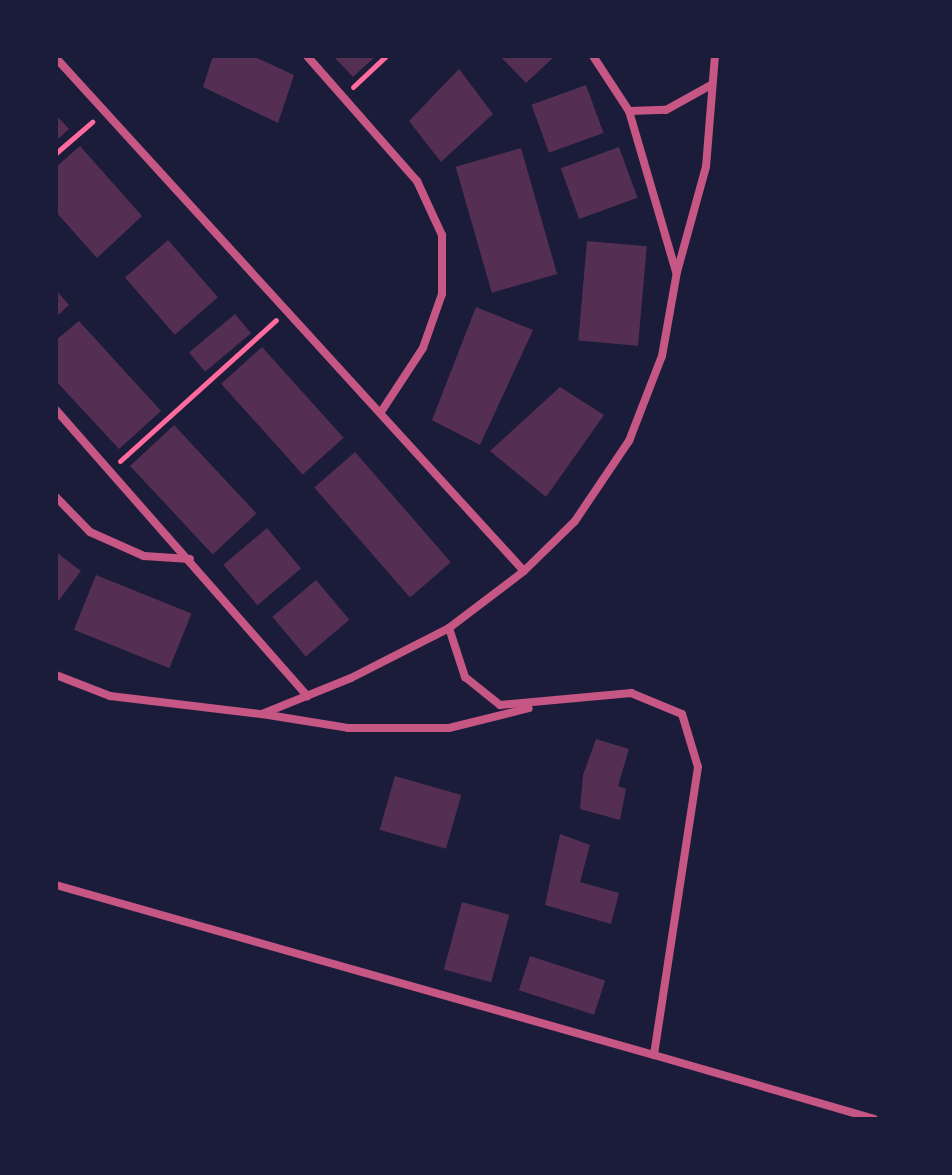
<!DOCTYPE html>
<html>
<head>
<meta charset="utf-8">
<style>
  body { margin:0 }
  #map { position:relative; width:952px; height:1175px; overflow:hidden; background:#1b1b3a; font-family:Inter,sans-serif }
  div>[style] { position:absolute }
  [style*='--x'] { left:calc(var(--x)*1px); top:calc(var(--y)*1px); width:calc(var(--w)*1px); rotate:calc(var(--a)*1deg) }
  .building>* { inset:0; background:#542f53; transform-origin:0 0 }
  .path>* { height:5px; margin:-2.5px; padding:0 2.5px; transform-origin:2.5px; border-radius:2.5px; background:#ff6b9d }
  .minor>* { height:8px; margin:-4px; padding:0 4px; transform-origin:4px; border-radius:4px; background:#c65784 }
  span { translate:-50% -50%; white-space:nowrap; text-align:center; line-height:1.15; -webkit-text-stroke:7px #1b1b3a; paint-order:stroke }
  .frame { position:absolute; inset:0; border:58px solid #1b1b3a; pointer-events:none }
</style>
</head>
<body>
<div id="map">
  <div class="building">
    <div style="clip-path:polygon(213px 56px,253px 56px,294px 75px,278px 123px,203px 87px)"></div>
    <div style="clip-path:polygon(333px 56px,376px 56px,353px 77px)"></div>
    <div style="clip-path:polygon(500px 56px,555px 56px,526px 83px)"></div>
    <div style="clip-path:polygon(459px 69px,493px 114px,441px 162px,409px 121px)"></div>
    <div style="left:586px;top:85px;width:51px;height:58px;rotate:70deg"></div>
    <div style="clip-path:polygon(56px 115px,69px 129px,56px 141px)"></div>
    <div style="clip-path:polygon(80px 146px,142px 216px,97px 258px,56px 212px,56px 167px)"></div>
    <div style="left:619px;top:147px;width:54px;height:62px;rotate:70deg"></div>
    <div style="left:521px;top:148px;width:131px;height:68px;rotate:74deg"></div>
    <div style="left:168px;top:240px;width:76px;height:57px;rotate:49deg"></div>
    <div style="left:587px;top:241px;width:60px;height:100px;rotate:5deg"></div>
    <div style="clip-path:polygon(56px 290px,69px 305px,56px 317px)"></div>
    <div style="clip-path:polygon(476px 307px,533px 330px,480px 445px,432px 420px)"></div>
    <div style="left:235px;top:314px;width:25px;height:60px;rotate:50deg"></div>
    <div style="clip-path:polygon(79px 321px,161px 411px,119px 449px,56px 381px,56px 340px)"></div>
    <div style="left:262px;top:347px;width:122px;height:55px;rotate:48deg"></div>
    <div style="clip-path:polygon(560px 387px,604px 415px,546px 497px,490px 451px)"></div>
    <div style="left:174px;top:425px;width:121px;height:60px;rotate:47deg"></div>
    <div style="left:355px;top:452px;width:146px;height:54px;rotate:49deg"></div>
    <div style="left:267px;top:528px;width:53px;height:57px;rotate:50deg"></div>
    <div style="clip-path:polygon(56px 552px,81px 571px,56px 604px)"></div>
    <div style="left:96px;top:575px;width:103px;height:59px;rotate:22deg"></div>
    <div style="left:316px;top:580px;width:52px;height:57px;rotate:50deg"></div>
    <div style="clip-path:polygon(596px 739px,629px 749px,618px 786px,626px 789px,620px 820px,580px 809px,583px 775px)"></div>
    <div style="left:395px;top:776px;width:69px;height:56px;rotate:16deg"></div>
    <div style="clip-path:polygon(560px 834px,590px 845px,580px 882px,619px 893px,611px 924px,545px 905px)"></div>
    <div style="left:462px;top:902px;width:49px;height:70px;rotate:15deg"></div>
    <div style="left:530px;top:956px;width:79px;height:36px;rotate:18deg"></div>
  </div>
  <div class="path">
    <div style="--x:353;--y:87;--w:45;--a:-43.2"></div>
    <div style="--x:56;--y:153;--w:48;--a:-40.7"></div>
    <div style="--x:120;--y:461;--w:210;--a:-42.1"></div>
  </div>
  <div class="minor">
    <div style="--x:307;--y:56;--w:167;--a:48.7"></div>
    <div style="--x:417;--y:181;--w:60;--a:65.2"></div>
    <div style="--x:442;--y:235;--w:59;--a:90"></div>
    <div style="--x:442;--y:294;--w:57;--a:109.4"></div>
    <div style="--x:423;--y:348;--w:77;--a:123.3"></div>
    <div style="--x:593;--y:56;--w:66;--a:56.8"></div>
    <div style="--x:629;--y:111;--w:168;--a:73.7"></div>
    <div style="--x:56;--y:58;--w:694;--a:47.63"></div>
    <div style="--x:629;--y:111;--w:37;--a:-2"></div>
    <div style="--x:666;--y:110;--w:51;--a:-29.1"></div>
    <div style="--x:56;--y:410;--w:381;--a:48.7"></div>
    <div style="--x:56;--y:497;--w:49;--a:45.8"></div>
    <div style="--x:90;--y:532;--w:59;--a:24"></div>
    <div style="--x:144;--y:556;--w:46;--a:3.7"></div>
    <div style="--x:449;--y:628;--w:52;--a:71.9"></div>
    <div style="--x:465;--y:677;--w:45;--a:38.7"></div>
    <div style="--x:500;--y:705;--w:132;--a:-5.2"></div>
    <div style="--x:631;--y:693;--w:55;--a:22.4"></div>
    <div style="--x:682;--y:714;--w:55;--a:73.2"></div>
    <div style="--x:698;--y:767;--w:291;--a:98.7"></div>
    <div style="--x:654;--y:1055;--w:229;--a:16.2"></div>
    <div style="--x:56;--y:675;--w:58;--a:21.3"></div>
    <div style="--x:110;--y:696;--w:153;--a:6.8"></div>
    <div style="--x:262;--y:714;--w:96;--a:-22"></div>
    <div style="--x:351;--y:678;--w:110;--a:-27"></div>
    <div style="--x:449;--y:628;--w:94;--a:-37.2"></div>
    <div style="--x:524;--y:571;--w:71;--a:-44.4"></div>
    <div style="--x:575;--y:521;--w:97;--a:-56"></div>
    <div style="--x:629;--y:441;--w:91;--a:-68.8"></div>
    <div style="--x:662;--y:356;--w:85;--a:-79.9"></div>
    <div style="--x:677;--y:272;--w:109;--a:-74.6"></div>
    <div style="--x:706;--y:167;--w:111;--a:-85.4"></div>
    <div style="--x:262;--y:714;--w:87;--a:9.2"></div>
    <div style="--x:348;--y:728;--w:101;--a:0"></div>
    <div style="--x:449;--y:728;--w:82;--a:-14"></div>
    <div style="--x:56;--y:885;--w:622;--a:15.87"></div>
  </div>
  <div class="frame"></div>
</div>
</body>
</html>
